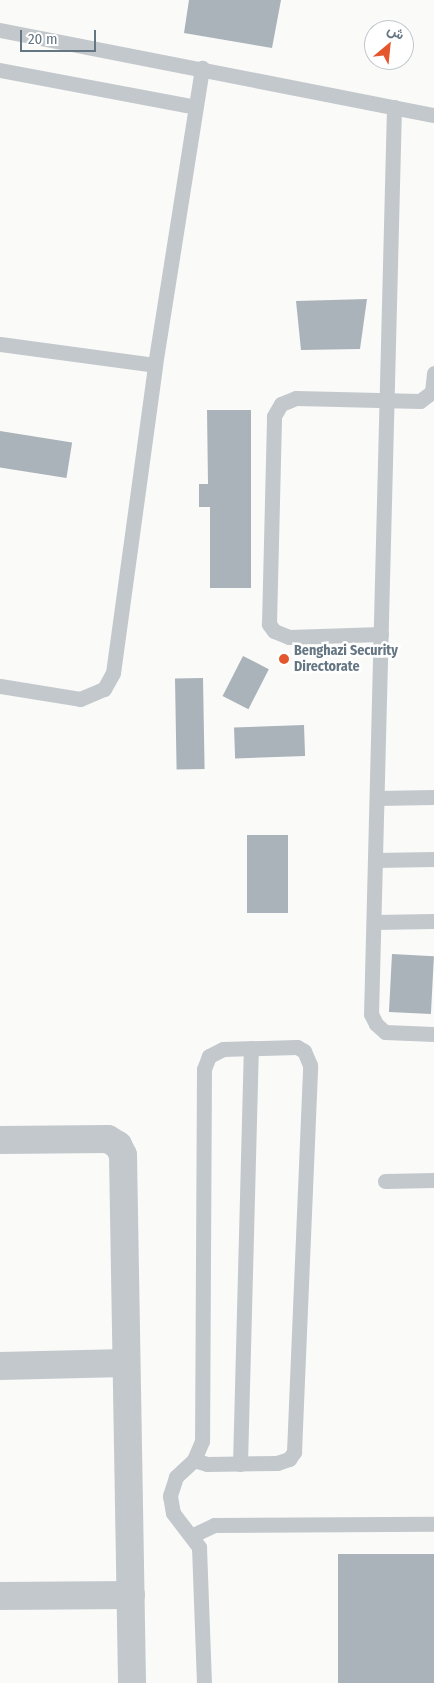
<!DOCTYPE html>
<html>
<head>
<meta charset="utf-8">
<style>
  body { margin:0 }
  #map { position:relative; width:434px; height:1683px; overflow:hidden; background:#fafaf8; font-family:"Fira Sans Condensed",Vazirmatn,sans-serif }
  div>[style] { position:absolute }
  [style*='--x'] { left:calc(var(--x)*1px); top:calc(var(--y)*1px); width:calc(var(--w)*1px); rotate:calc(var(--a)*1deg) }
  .building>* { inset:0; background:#aab3b9; transform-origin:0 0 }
  .lane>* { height:15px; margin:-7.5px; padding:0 7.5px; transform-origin:7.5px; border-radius:7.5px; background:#c3c8cc }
  .street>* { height:28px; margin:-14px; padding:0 14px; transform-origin:14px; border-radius:14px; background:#c3c8cc }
  .dots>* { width:14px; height:14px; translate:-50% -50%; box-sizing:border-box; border:2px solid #fff; border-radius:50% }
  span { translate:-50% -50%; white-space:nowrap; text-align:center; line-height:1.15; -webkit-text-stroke:5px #fff; paint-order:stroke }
  .poi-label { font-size:14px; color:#657683; font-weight:700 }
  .left { translate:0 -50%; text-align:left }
  .north { position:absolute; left:364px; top:20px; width:50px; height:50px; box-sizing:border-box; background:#fff; border:1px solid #c1c8cd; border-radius:50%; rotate:28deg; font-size:14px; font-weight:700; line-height:20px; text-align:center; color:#657683 }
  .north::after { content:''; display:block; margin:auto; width:18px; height:22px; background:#e4572e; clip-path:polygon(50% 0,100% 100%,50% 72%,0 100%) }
  .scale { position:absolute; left:20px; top:30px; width:76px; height:22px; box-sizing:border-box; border:2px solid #657683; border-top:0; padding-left:6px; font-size:15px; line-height:18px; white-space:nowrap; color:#657683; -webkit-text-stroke:4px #fff; paint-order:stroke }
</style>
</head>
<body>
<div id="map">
  <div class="building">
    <div style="clip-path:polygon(189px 0,281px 0,272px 48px,184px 33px)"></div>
    <div style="clip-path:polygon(367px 299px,360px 349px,301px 350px,296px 301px)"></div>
    <div style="clip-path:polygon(207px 410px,251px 410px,251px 588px,210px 588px,210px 507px,199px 507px,199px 484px,208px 484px)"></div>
    <div style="left:0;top:431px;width:73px;height:36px;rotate:9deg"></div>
    <div style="left:243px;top:656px;width:29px;height:45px;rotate:27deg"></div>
    <div style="left:203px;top:678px;width:91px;height:28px;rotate:89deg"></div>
    <div style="left:304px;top:725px;width:31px;height:70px;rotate:88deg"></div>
    <div style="left:247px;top:835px;width:41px;height:78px"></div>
    <div style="left:392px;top:954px;width:42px;height:58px;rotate:3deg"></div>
    <div style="left:434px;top:1554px;width:129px;height:96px;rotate:90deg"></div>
  </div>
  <div class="lane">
    <div style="--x:0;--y:30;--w:442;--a:11.1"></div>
    <div style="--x:0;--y:70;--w:199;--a:10.7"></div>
    <div style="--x:394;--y:107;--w:907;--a:91.45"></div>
    <div style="--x:371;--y:1014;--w:11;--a:63"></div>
    <div style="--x:376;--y:1024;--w:12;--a:42"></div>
    <div style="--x:385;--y:1032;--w:49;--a:2.3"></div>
    <div style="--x:0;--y:344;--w:156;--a:7.7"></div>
    <div style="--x:381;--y:634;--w:92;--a:178.1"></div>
    <div style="--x:289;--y:637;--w:16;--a:-158"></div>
    <div style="--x:274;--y:631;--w:9;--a:-126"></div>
    <div style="--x:269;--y:624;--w:208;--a:-88.6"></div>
    <div style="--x:274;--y:416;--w:14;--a:-60"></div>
    <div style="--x:281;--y:404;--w:16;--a:-22"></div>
    <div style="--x:296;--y:398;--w:124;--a:1.4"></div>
    <div style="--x:420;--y:401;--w:15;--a:-37"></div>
    <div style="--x:432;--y:392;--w:19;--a:-84"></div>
    <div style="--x:0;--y:686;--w:81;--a:9.2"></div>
    <div style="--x:80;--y:699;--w:26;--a:-23"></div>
    <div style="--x:104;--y:689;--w:18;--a:-61"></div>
    <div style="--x:113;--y:673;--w:311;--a:-82.2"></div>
    <div style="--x:155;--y:365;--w:301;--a:-81"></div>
    <div style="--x:377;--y:798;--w:57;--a:-1"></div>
    <div style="--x:375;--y:860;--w:59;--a:-1"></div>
    <div style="--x:374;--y:922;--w:60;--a:-1"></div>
    <div style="--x:385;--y:1181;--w:49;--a:-1.2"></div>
    <div style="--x:194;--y:1460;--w:14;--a:17"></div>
    <div style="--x:207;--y:1464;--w:70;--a:-0.8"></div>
    <div style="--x:277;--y:1463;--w:13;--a:-18"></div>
    <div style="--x:289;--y:1459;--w:9;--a:-54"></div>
    <div style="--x:294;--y:1452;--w:387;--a:-87.6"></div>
    <div style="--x:310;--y:1065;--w:15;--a:-113"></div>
    <div style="--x:304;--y:1051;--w:8;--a:-150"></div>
    <div style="--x:297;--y:1047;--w:74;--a:178.5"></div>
    <div style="--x:223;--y:1049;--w:16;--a:153"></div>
    <div style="--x:209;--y:1056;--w:14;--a:111"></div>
    <div style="--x:204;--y:1069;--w:372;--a:90.3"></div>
    <div style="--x:202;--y:1441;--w:21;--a:113"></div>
    <div style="--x:194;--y:1460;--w:25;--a:137"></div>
    <div style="--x:176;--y:1477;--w:20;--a:108"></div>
    <div style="--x:170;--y:1496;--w:17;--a:80"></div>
    <div style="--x:173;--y:1513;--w:43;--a:52.6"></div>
    <div style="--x:199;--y:1547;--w:136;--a:87.9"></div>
    <div style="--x:240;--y:1464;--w:416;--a:-88.5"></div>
    <div style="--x:193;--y:1535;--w:23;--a:-25"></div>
    <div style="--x:214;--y:1525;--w:220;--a:-0.3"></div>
  </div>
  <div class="street">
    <div style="--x:0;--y:1140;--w:108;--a:-0.5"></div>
    <div style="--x:108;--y:1139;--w:12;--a:31"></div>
    <div style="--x:118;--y:1145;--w:11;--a:63"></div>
    <div style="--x:123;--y:1155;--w:528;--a:89.02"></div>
    <div style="--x:0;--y:1366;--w:125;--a:-1.4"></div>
    <div style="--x:0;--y:1596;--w:131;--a:-0.4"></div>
  </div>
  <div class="dots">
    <div style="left:284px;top:659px;background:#e4572e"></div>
  </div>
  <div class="poi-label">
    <span class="left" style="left:294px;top:659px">Benghazi Security<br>Directorate</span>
  </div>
  <div class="north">ش</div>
  <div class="scale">20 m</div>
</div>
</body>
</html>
